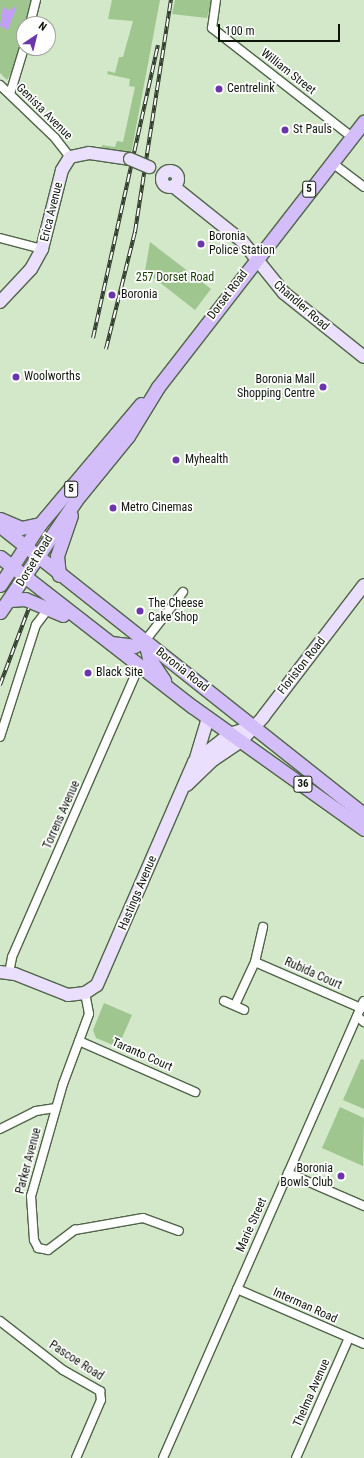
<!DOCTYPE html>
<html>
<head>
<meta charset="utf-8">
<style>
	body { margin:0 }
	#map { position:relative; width:364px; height:1458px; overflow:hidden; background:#d2e8c9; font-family:"Roboto Condensed",sans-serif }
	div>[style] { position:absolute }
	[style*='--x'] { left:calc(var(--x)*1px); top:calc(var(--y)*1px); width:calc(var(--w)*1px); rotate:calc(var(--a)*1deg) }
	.green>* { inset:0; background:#9fc68f }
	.water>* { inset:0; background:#bfa0f5 }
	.roads { filter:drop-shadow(1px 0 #51644a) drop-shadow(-1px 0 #51644a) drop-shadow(0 1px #51644a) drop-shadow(0 -1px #51644a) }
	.street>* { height:8px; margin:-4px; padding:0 4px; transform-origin:4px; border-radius:4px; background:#fff }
	.secondary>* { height:12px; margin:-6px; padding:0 6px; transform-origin:6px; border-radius:6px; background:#eadffc }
	.secondary>.ring { margin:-6px; padding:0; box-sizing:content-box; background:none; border:12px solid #eadffc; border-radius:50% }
	.primary>* { height:13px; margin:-6.5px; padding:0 6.5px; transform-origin:6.5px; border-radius:6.5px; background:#d4befa }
	.rail>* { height:4px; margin-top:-2px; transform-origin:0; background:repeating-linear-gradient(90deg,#fff 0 8px,#303a2c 0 16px); box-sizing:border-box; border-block:1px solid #303a2c }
	.bridges { filter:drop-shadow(1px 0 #51644a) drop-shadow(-1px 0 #51644a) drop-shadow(0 1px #51644a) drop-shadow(0 -1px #51644a) }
	.secondary-bridge>* { height:12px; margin:-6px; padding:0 6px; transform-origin:6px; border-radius:6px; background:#eadffc }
	.dots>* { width:11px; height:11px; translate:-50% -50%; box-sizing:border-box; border:2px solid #fff; border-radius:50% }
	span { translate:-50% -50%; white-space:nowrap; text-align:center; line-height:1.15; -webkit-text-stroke:3.5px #fff; paint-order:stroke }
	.shield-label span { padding:1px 3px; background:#fff; border:1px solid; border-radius:3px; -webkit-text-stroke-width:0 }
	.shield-label { font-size:11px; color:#0e160b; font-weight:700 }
	.street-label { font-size:12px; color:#0e160b }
	.poi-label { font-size:12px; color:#0e160b }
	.left { translate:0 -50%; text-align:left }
	.right { translate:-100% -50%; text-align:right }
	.park-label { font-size:12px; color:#193c04 }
	.north { position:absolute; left:16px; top:16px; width:40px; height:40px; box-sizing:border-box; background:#fff; border:1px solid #9fa29d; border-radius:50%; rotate:35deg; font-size:11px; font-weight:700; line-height:16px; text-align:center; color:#0e160b }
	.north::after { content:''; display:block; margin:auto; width:14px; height:18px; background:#6b35ab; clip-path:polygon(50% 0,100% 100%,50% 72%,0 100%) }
	.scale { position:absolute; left:218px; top:24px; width:122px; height:18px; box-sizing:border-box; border:2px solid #0e160b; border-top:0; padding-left:5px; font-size:12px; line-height:14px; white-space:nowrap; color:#0e160b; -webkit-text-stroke:3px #fff; paint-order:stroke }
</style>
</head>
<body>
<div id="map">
	<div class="green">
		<div style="clip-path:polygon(0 0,31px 0,14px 68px,7px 80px,0 73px)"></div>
		<div style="clip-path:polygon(112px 0,160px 0,131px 154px,102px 148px,102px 145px,115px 147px,117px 141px,123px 142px,135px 87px,129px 86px,130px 79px,107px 74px,108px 71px,115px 73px,119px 57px,123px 57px,133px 21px,108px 19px)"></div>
		<div style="clip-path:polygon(175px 0,212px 0,207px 18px,172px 14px)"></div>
		<div style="clip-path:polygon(150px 242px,211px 289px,195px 310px,145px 271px)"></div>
		<div style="clip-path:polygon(104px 1003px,132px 1015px,118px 1047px,96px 1038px,93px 1030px)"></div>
		<div style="clip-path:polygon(361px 1059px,364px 1060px,364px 1109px,343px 1100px)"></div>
		<div style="clip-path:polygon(340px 1107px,364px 1118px,363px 1166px,322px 1148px)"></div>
	</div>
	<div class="water">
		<div style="clip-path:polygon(17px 6px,8px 30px,0 26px,3px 7px,9px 10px)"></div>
	</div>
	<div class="roads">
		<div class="street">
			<div style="--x:216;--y:0;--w:28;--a:98"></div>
			<div style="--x:212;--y:28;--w:177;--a:37.9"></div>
			<div style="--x:30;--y:24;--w:25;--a:-76"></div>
			<div style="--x:0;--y:85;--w:76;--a:43.9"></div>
			<div style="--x:55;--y:138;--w:24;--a:52"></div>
			<div style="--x:10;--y:94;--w:48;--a:-73.1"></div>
			<div style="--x:331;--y:162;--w:41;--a:37.1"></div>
			<div style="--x:0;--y:238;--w:43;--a:14.7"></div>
			<div style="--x:145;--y:641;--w:62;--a:-52.2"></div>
			<div style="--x:0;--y:737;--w:118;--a:-72.2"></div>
			<div style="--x:36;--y:625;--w:21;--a:-53"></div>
			<div style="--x:255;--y:962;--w:36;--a:-77"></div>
			<div style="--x:9;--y:973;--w:16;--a:-79"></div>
			<div style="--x:12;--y:957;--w:318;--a:-66.4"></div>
			<div style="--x:85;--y:993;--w:21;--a:79"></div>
			<div style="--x:89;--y:1014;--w:75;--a:110.4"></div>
			<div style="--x:63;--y:1084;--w:116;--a:105.9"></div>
			<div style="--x:31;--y:1196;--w:44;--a:86.1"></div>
			<div style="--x:34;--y:1240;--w:9;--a:63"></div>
			<div style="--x:38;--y:1248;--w:10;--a:11"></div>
			<div style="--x:48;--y:1250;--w:34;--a:-37"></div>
			<div style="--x:75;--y:1230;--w:69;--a:-10"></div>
			<div style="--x:143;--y:1218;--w:38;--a:20"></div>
			<div style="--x:224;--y:1001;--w:22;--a:24"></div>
			<div style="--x:235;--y:1005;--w:47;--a:-65.1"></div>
			<div style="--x:255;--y:962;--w:116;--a:23.5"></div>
			<div style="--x:357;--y:1016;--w:9;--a:41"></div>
			<div style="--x:79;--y:1041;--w:127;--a:23.7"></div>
			<div style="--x:0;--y:1129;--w:40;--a:-26.6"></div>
			<div style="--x:36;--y:1111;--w:20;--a:-9"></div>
			<div style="--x:288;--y:1173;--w:83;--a:23.5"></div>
			<div style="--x:237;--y:1289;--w:138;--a:23.4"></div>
			<div style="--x:0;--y:1321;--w:80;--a:37.9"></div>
			<div style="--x:63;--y:1370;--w:43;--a:29.6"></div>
			<div style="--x:100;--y:1391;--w:9;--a:84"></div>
			<div style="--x:101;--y:1400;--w:63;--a:113.3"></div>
			<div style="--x:163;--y:1458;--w:499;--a:-66.3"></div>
			<div style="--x:296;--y:1458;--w:131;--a:-66.2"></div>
		</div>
		<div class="secondary">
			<div class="ring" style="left:162px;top:171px;width:4px;height:4px"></div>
			<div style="--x:173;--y:186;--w:88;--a:38.6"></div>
			<div style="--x:242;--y:241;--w:67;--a:51.1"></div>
			<div style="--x:284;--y:293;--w:102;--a:38.7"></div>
			<div style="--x:0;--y:302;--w:45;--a:-46.8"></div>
			<div style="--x:31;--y:269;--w:23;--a:-61"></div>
			<div style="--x:42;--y:249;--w:81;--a:-75.8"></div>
			<div style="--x:62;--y:170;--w:15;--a:-58"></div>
			<div style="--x:70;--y:157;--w:19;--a:-12"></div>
			<div style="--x:89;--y:153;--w:41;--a:8.3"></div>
			<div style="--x:196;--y:758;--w:42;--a:-73.3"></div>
			<div style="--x:187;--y:785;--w:36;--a:-44"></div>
			<div style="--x:213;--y:760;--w:34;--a:-34"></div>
			<div style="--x:241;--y:741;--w:33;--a:-47"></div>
			<div style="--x:263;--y:717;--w:166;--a:-52.6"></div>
			<div style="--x:0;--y:972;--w:15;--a:8"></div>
			<div style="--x:15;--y:974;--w:57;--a:21.6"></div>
			<div style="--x:68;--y:995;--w:17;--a:-7"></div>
			<div style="--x:85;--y:993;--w:14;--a:-34"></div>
			<div style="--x:97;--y:985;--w:243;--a:-66.5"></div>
			<div style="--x:194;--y:762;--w:46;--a:-37.9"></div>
			<div style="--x:230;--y:734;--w:25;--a:-18"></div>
		</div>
		<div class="primary">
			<div style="--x:0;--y:519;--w:23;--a:23"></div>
			<div style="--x:21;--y:528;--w:19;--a:-12"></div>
			<div style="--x:0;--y:526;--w:465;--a:38.4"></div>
			<div style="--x:0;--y:557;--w:244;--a:37.9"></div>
			<div style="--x:193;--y:707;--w:210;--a:35.5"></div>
			<div style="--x:59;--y:575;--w:19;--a:-96"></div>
			<div style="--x:57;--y:556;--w:43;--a:-71.1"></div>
			<div style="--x:0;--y:585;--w:73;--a:-56.7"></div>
			<div style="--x:40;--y:524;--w:157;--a:-49.9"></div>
			<div style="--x:10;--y:600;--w:15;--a:-4"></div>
			<div style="--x:25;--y:599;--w:41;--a:22.8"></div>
			<div style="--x:0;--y:612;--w:135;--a:-55.8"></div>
			<div style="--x:76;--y:500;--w:82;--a:-50.9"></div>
			<div style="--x:128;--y:436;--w:57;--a:-58.5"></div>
			<div style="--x:158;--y:387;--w:336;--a:-52.2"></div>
			<div style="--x:145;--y:641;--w:17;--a:77"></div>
			<div style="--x:149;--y:658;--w:27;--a:56"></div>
			<div style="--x:111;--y:643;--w:23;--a:7"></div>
			<div style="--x:134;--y:646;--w:12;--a:-24"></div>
		</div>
	</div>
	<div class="rail">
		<div style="--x:93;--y:338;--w:300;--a:-77.5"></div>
		<div style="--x:106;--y:349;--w:121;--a:-76.1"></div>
		<div style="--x:135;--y:232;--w:235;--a:-81.2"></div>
		<div style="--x:0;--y:685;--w:82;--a:-69.4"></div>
	</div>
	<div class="bridges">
		<div class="secondary-bridge">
			<div style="--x:130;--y:159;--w:21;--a:23"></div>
		</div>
	</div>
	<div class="dots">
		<div style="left:219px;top:89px;background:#6b35ab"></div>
		<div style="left:285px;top:130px;background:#6b35ab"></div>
		<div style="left:201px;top:244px;background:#6b35ab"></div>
		<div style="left:112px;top:295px;background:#6b35ab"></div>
		<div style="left:16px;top:377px;background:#6b35ab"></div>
		<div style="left:323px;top:387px;background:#6b35ab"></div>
		<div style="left:176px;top:460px;background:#6b35ab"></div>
		<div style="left:113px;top:508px;background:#6b35ab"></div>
		<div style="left:140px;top:611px;background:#6b35ab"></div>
		<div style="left:88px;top:673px;background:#6b35ab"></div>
		<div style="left:341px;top:1176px;background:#6b35ab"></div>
	</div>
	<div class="shield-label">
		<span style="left:309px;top:189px">5</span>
		<span style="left:71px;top:489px">5</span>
		<span style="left:303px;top:784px">36</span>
	</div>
	<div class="street-label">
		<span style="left:288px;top:72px;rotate:38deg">William Street</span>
		<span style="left:44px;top:112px;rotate:45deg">Genista Avenue</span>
		<span style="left:52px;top:212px;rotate:-76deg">Erica Avenue</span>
		<span style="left:228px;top:295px;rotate:-53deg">Dorset Road</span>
		<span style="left:301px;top:306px;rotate:41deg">Chandler Road</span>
		<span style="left:35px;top:561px;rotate:-58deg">Dorset Road</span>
		<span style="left:302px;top:666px;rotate:-52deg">Floriston Road</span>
		<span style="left:182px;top:670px;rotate:38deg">Boronia Road</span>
		<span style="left:62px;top:815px;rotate:-66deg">Torrens Avenue</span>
		<span style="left:138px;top:893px;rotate:-67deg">Hastings Avenue</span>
		<span style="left:313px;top:974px;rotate:24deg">Rubida Court</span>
		<span style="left:142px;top:1055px;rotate:24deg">Taranto Court</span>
		<span style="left:29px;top:1161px;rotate:-75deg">Parker Avenue</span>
		<span style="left:252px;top:1225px;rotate:-66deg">Marie Street</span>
		<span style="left:305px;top:1306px;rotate:24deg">Interman Road</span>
		<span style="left:76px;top:1361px;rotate:33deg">Pascoe Road</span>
		<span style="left:312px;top:1393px;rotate:-66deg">Thelma Avenue</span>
	</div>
	<div class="poi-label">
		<span class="left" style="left:227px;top:89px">Centrelink</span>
		<span class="left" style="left:293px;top:130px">St Pauls</span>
		<span class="left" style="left:209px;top:244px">Boronia<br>Police Station</span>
		<span class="left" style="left:121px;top:295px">Boronia</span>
		<span class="left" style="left:24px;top:377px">Woolworths</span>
		<span class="right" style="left:315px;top:387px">Boronia Mall<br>Shopping Centre</span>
		<span class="left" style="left:185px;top:460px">Myhealth</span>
		<span class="left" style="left:121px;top:508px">Metro Cinemas</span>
		<span class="left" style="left:148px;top:611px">The Cheese<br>Cake Shop</span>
		<span class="left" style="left:96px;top:673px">Black Site</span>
		<span class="right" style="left:333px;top:1176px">Boronia<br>Bowls Club</span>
	</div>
	<div class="park-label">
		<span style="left:175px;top:278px">257 Dorset Road</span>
	</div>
	<div class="north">N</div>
	<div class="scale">100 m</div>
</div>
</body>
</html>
